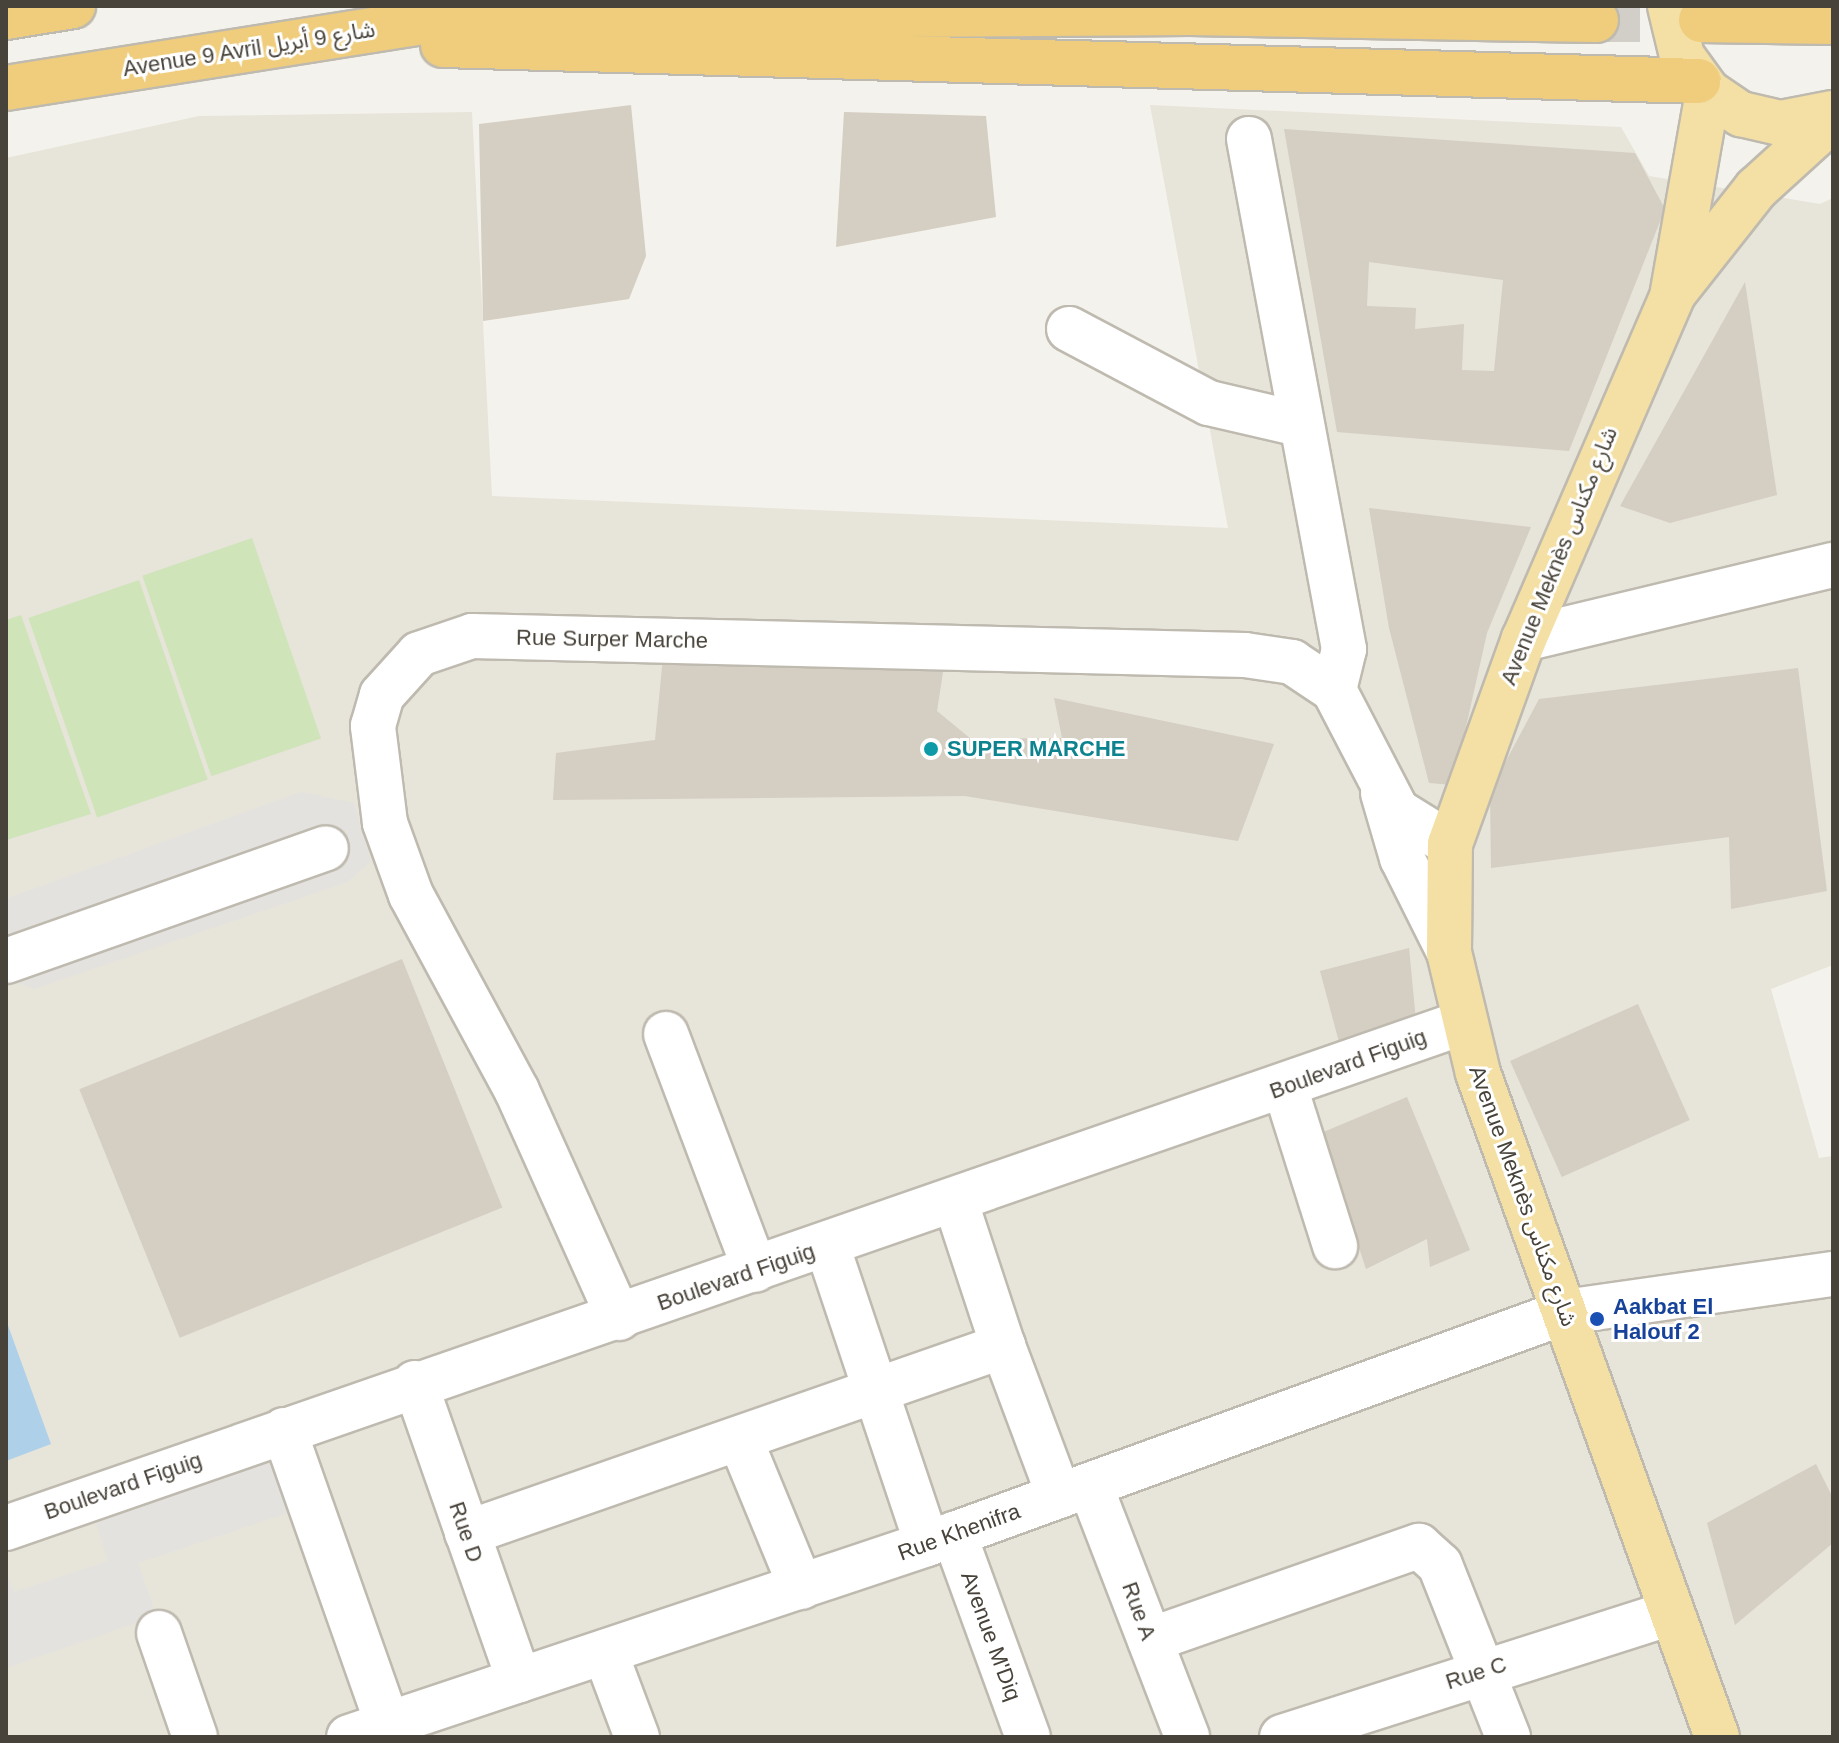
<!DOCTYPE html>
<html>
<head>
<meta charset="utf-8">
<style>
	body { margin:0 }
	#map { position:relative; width:1839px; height:1743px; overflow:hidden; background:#f4f2ec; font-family:Helvetica,"Noto Sans Arabic",sans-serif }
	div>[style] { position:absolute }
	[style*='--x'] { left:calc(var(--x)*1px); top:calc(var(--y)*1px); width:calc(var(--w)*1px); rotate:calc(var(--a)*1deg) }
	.residential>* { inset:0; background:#e7e4da }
	.green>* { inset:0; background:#cfe4b9; transform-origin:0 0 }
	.parking>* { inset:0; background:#e3e2df }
	.water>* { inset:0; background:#afd0e9 }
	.building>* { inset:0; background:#d5cec2; transform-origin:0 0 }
	.highway-tunnel>* { height:44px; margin-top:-22px; transform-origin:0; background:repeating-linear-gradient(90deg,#d2cfc8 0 44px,transparent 0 66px) }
	.roads { filter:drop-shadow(2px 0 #bfbaaf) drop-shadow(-2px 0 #bfbaaf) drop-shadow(0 2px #bfbaaf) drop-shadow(0 -2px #bfbaaf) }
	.minor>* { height:44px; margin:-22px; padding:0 22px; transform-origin:22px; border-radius:22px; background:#fff }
	.major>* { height:44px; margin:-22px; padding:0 22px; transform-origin:22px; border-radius:22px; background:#f4e0a5 }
	.highway>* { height:44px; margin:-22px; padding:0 22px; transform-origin:22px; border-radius:22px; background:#efcd7c }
	.dots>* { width:22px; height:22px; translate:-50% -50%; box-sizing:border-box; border:4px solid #fff; border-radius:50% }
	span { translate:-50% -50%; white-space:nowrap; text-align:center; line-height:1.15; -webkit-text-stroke:6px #fff; paint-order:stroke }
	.street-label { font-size:22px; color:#48433a }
	.culture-label { font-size:22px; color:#0d838f; font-weight:700 }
	.left { translate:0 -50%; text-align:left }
	.transit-label { font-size:22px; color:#164399; font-weight:700 }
	.frame { position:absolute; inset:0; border:8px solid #48433a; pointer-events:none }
</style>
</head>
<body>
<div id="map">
	<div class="residential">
		<div style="clip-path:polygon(1150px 105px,1621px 127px,1649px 176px,1820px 204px,1833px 198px,1833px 965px,1771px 989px,1819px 1158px,1833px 1156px,1833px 1737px,6px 1737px,6px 158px,199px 116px,472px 112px,492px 496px,1228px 528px)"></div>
	</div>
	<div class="green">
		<div style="left:252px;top:538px;width:212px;height:116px;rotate:71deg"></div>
		<div style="left:139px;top:580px;width:211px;height:117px;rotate:71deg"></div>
		<div style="clip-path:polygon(21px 615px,91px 814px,6px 840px,6px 620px)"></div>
	</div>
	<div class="parking">
		<div style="clip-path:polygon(301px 792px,354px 803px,371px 861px,347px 882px,34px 989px,6px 978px,6px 899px)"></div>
		<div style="clip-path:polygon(285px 1449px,302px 1508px,138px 1563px,156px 1616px,6px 1668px,6px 1573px,14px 1592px,108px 1561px,95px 1519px)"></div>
	</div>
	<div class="water">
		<div style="clip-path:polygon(6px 1320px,51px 1444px,6px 1461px)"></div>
	</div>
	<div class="building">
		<div style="clip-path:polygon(631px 105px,646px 256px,629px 299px,483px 321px,479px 124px)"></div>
		<div style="clip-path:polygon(844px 112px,986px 116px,996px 217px,836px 247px)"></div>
		<div style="clip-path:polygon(evenodd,1284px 129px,1635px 153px,1665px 209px,1569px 451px,1337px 432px,1284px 129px,1369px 262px,1503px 280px,1494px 371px,1462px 370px,1464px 324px,1415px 329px,1416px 308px,1367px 306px,1369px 262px)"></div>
		<div style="clip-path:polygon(1745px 282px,1777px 495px,1670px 523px,1620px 506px)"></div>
		<div style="clip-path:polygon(1369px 508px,1531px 527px,1487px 633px,1453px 785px,1429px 783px,1389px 628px)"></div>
		<div style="clip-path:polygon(663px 657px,943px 672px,937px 711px,971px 739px,1062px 738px,1054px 698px,1274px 744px,1238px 841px,965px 796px,553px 800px,556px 753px,655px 740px)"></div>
		<div style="clip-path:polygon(1798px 668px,1827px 891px,1731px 909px,1729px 837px,1491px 868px,1490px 791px,1539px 699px)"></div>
		<div style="clip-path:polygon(1409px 948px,1416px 1021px,1339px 1042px,1320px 971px)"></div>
		<div style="left:402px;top:959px;width:268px;height:348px;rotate:68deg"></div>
		<div style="left:1638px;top:1004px;width:127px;height:140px;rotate:66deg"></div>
		<div style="clip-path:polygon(1407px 1097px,1470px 1250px,1430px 1267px,1427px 1239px,1366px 1269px,1321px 1133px)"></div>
		<div style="clip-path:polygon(1816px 1464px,1833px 1498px,1833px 1543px,1735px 1625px,1707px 1523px)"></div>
	</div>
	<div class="highway-tunnel">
		<div style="--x:1596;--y:20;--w:105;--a:0"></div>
	</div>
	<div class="roads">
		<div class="minor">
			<div style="--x:1249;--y:139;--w:519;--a:79.45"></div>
			<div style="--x:1344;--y:649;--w:42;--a:103.7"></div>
			<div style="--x:1069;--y:329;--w:158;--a:27.9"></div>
			<div style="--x:1209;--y:403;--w:92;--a:13.1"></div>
			<div style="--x:1524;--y:639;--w:318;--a:-13.5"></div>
			<div style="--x:1383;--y:793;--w:68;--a:73.7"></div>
			<div style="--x:1402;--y:858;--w:105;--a:63.4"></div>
			<div style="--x:6;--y:961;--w:339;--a:-19.4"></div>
			<div style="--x:666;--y:1034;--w:252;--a:69.3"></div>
			<div style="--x:1285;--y:1087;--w:167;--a:72.5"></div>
			<div style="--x:827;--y:1245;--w:315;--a:71.5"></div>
			<div style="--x:619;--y:1318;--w:249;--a:-114.2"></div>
			<div style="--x:517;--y:1091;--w:223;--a:-118.4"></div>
			<div style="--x:411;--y:895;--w:77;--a:-109.9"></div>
			<div style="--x:385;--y:823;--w:98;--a:-97.1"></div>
			<div style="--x:373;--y:726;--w:32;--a:-74"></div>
			<div style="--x:382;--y:695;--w:55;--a:-47.9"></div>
			<div style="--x:419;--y:654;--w:56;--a:-18.8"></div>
			<div style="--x:472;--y:636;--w:773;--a:1.41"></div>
			<div style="--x:1245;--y:655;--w:48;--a:8.5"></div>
			<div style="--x:1292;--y:662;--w:50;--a:33.7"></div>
			<div style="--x:1334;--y:690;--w:136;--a:62.5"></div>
			<div style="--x:1397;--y:811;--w:62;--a:31.9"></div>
			<div style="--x:1003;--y:1346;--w:160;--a:69.5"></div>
			<div style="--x:415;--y:1383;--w:315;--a:70.7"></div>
			<div style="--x:284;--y:1430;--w:325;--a:70.6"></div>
			<div style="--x:740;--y:1439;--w:160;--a:67.6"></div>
			<div style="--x:1090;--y:1485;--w:270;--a:68.9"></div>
			<div style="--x:6;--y:1528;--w:1544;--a:-19.13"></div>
			<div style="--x:467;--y:1533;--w:568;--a:-19.23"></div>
			<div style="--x:1003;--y:1346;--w:154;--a:-108.2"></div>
			<div style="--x:954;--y:1534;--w:216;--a:70"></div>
			<div style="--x:159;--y:1633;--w:110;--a:70.9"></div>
			<div style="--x:1150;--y:1640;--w:285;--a:-19.3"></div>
			<div style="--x:1419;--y:1546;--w:28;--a:42"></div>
			<div style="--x:1440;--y:1565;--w:185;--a:68.4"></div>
			<div style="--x:605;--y:1652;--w:91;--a:69.4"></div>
			<div style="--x:349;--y:1737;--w:609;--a:-18.46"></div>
			<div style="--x:927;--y:1544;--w:679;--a:-19.98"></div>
			<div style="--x:1565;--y:1312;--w:271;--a:-8.1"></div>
			<div style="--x:1282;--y:1737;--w:408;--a:-17.7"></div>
		</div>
		<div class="major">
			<div style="--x:1670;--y:6;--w:51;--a:76.5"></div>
			<div style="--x:1682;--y:56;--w:44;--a:54.2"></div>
			<div style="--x:1708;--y:92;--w:40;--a:34"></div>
			<div style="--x:1741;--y:114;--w:40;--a:13"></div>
			<div style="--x:1780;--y:123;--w:54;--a:-10.7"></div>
			<div style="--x:1673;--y:291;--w:202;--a:-80"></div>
			<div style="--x:1717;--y:1737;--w:706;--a:-109.8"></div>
			<div style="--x:1478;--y:1073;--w:124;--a:-103.5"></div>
			<div style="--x:1449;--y:952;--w:108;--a:-89.5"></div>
			<div style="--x:1450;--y:844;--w:218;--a:-70.2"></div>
			<div style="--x:1524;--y:639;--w:376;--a:-66.6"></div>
			<div style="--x:1673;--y:294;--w:134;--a:-51.7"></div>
			<div style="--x:1756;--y:189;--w:104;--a:-42.3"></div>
		</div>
		<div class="highway">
			<div style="--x:6;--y:17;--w:68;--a:-9.3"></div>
			<div style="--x:1701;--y:20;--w:132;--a:0.9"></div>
			<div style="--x:443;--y:45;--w:1256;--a:1.64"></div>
			<div style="--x:6;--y:88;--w:448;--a:-9"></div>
			<div style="--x:449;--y:18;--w:741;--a:-0.39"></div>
			<div style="--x:1190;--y:13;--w:406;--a:1"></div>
		</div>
	</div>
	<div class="dots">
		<div style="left:931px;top:749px;background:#0f9aa8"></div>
		<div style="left:1597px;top:1319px;background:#1a4fb4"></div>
	</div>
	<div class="street-label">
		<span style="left:249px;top:49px;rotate:-9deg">Avenue 9 Avril شارع 9 أبريل</span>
		<span style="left:1559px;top:556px;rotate:-68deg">Avenue Meknès شارع مكناس</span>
		<span style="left:612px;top:639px;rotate:1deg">Rue Surper Marche</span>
		<span style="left:1348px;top:1064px;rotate:-20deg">Boulevard Figuig</span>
		<span style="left:1523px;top:1196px;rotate:70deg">Avenue Meknès شارع مكناس</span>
		<span style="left:736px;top:1277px;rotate:-19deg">Boulevard Figuig</span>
		<span style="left:123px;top:1486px;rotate:-19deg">Boulevard Figuig</span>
		<span style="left:466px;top:1532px;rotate:71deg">Rue D</span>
		<span style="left:959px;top:1532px;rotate:-20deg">Rue Khenifra</span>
		<span style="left:1139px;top:1611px;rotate:70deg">Rue A</span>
		<span style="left:991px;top:1636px;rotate:70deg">Avenue M'Diq</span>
		<span style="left:1476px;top:1673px;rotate:-18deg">Rue C</span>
	</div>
	<div class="culture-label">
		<span class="left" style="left:947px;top:749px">SUPER MARCHE</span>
	</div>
	<div class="transit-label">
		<span class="left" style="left:1613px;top:1319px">Aakbat El<br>Halouf 2</span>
	</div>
	<div class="frame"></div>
</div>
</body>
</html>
